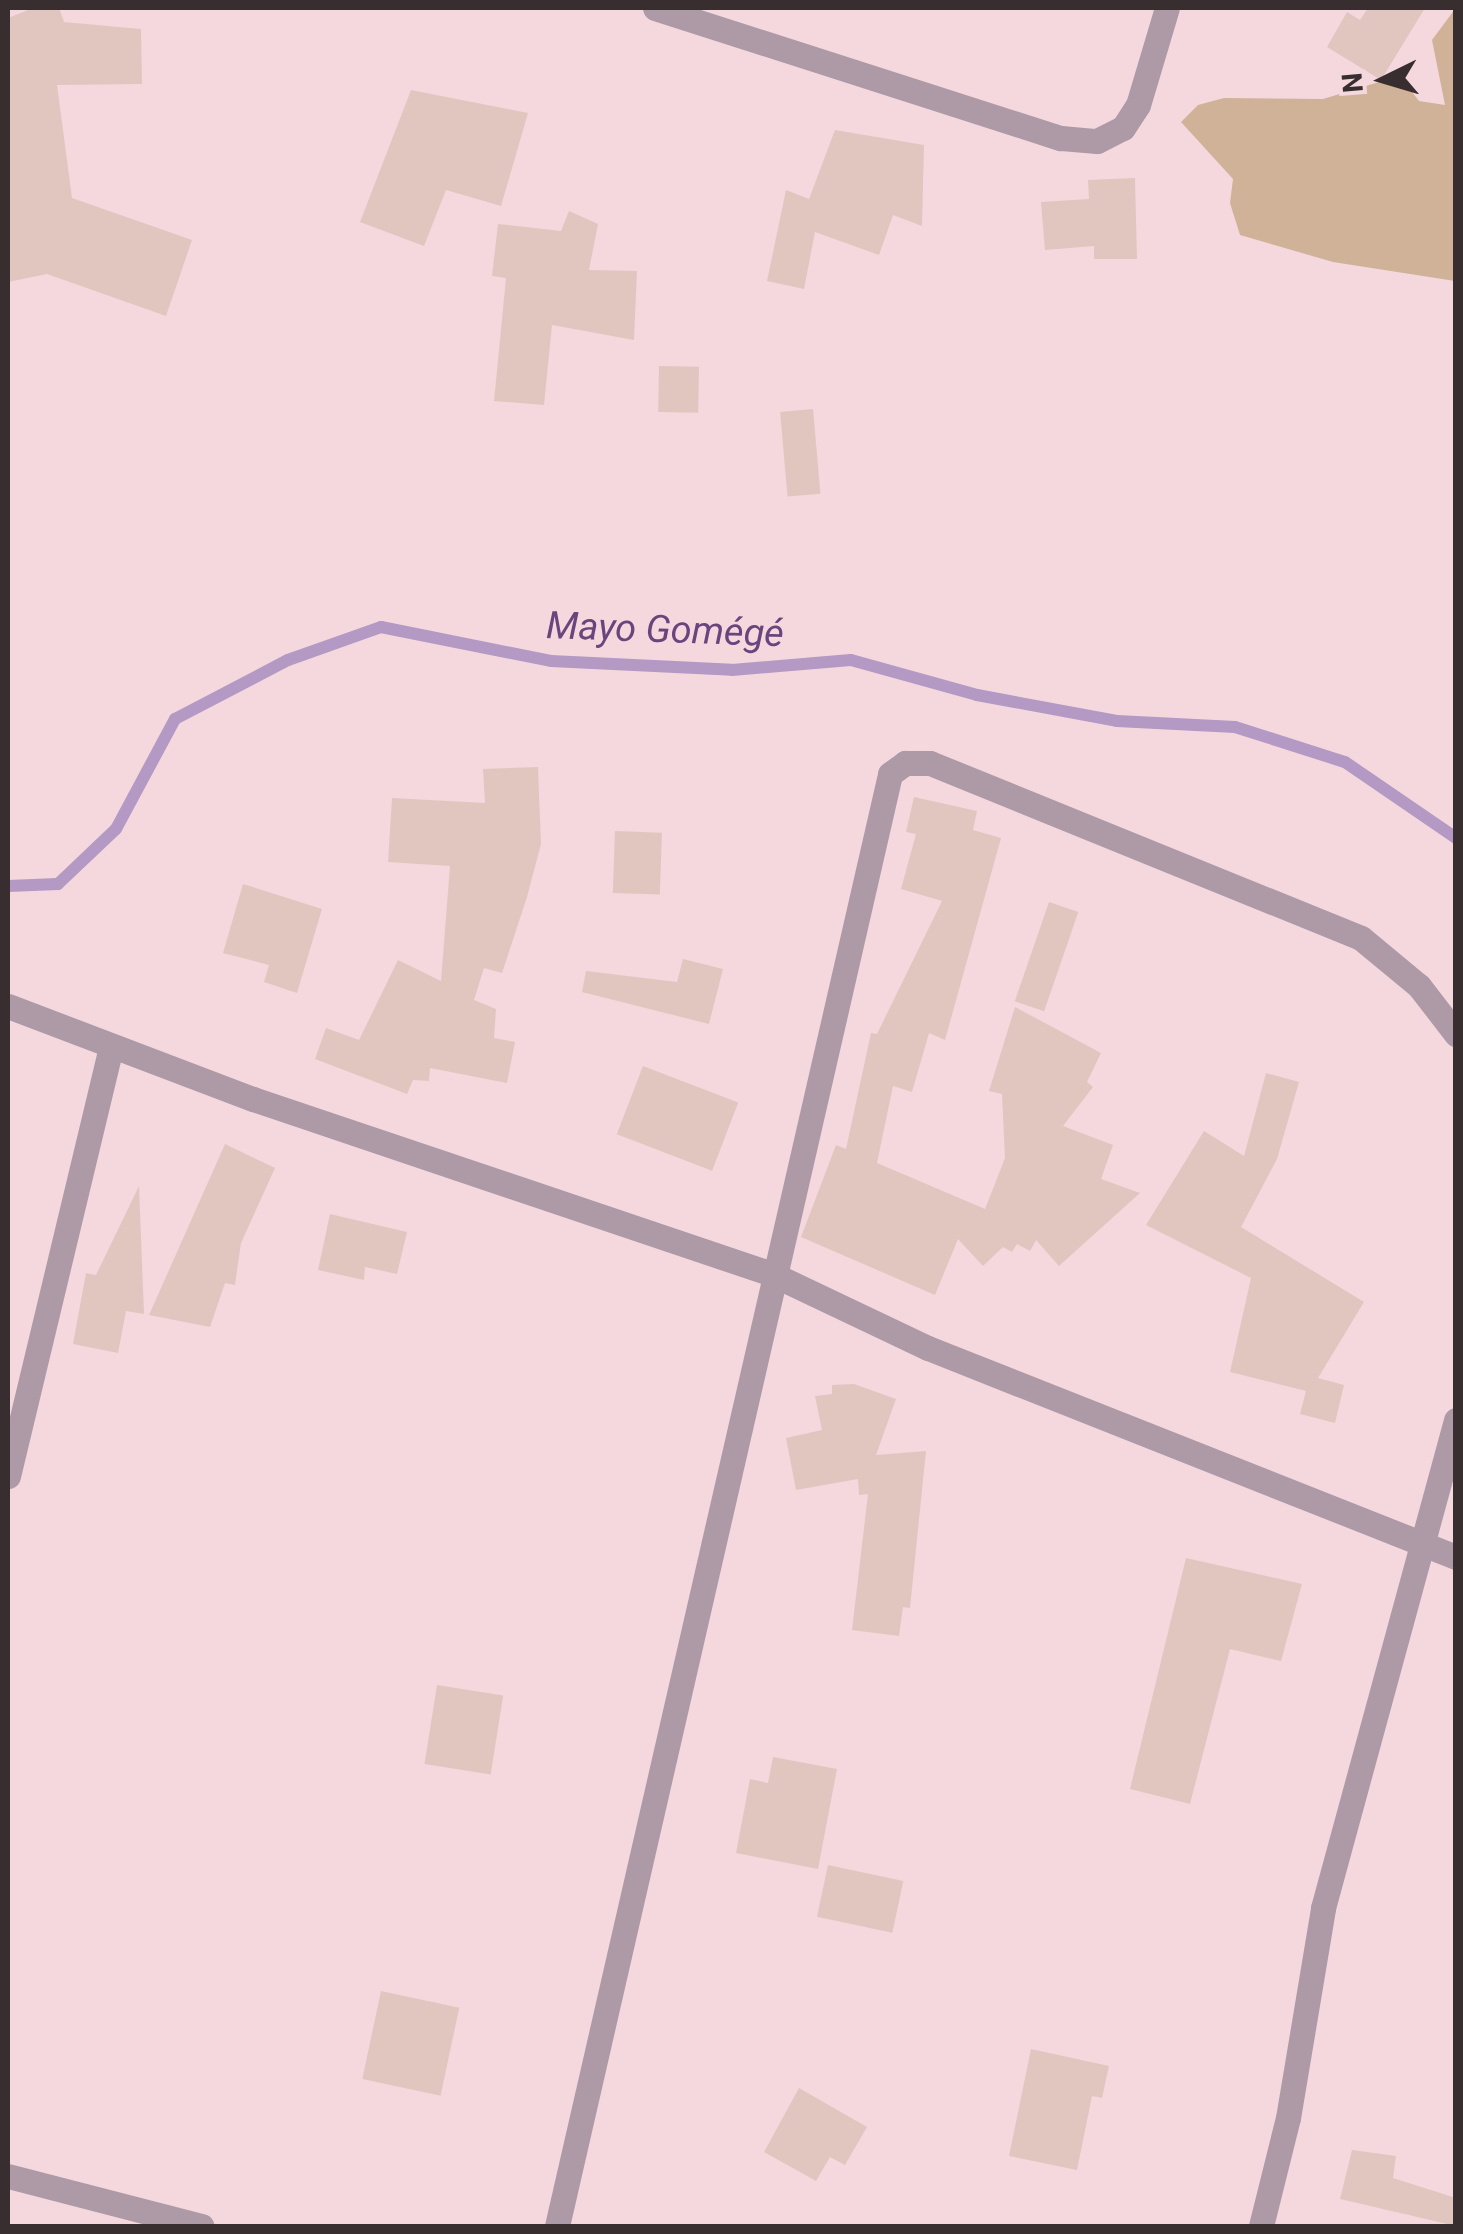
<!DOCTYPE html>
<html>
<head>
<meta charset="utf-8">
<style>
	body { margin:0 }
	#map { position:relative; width:1463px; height:2234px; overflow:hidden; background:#f4d8dd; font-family:Roboto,sans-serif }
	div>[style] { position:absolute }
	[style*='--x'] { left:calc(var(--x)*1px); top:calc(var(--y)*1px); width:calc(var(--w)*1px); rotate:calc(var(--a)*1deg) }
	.green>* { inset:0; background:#d0b299 }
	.stream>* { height:12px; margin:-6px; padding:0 6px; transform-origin:6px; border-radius:6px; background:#b399c3 }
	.building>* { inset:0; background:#e0c6bf; transform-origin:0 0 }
	.minor>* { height:25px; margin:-12.5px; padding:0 12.5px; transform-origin:12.5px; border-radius:12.5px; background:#ae9aa7 }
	span { translate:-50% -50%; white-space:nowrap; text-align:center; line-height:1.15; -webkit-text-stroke:10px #f4d8dd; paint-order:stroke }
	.water-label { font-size:38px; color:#68457d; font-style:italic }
	.frame { position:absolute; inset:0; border:10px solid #382e2f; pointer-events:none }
	.north { position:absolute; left:1333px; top:30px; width:100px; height:100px; -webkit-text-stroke:8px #f4d8dd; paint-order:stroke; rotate:265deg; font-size:28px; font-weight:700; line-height:40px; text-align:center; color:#382e2f }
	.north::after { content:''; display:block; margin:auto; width:35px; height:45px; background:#382e2f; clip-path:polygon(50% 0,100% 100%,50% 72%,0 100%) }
</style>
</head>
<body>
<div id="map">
	<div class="green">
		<div style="clip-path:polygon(1455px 9px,1455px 281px,1333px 262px,1240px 235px,1230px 203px,1233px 179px,1181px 122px,1198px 105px,1224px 98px,1323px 99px,1379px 82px,1405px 83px,1419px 101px,1445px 105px,1432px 40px)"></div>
	</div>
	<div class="stream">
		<div style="--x:8;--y:886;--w:50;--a:-2.3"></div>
		<div style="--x:58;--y:884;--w:80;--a:-43.5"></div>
		<div style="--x:116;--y:829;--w:125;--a:-61.8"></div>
		<div style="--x:175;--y:719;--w:127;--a:-27.6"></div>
		<div style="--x:288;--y:660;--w:99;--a:-19.5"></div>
		<div style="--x:381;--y:627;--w:173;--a:11.3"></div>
		<div style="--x:551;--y:661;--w:181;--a:2.8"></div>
		<div style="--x:732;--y:670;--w:119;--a:-4.8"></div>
		<div style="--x:851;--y:660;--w:131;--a:15.5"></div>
		<div style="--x:977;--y:695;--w:142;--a:10.5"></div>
		<div style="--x:1117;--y:721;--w:118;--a:2.9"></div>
		<div style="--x:1235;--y:727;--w:115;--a:17.7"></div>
		<div style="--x:1345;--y:762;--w:135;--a:34.4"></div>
	</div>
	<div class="building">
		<div style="clip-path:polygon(33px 8px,59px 8px,64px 22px,141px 29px,142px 84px,57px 85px,72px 198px,192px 240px,166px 316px,47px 274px,8px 282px,8px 18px)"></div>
		<div style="clip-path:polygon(1368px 8px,1425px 8px,1381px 80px,1327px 47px,1347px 12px,1360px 20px)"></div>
		<div style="clip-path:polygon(411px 90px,528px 113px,501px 206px,446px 190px,424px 246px,360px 222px)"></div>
		<div style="clip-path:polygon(835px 130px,924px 145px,922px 226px,893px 215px,879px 255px,815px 232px,804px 289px,767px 281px,786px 190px,809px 199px)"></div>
		<div style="clip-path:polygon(1135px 178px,1137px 259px,1094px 259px,1094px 246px,1045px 250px,1041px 202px,1089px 199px,1088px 180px)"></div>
		<div style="clip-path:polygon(569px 211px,598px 224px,589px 270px,637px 271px,634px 340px,552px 325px,544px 405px,494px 401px,506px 278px,492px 276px,498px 224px,561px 231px)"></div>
		<div style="left:659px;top:366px;width:40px;height:46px;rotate:1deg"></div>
		<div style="left:813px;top:409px;width:85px;height:33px;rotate:85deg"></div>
		<div style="clip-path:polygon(538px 767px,541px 844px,527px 897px,502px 973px,484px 968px,474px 1000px,496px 1009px,494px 1038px,515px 1042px,507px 1083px,430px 1068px,429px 1081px,413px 1080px,407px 1094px,315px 1059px,326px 1028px,359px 1040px,398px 960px,441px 981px,450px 866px,388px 862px,392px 798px,485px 803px,483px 769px)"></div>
		<div style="clip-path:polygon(914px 797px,977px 811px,973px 830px,1001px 838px,945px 1040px,929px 1033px,912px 1092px,893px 1086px,877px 1163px,985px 1209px,1005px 1158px,1002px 1094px,989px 1091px,1015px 1007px,1101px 1053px,1087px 1082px,1093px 1087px,1063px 1126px,1113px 1145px,1101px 1179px,1140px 1193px,1059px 1266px,1036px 1240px,1030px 1251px,1017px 1244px,1012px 1252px,1003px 1247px,983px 1266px,958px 1239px,935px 1295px,801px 1237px,836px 1145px,846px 1149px,871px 1033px,877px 1034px,942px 901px,901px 889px,916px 834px,906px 832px)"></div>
		<div style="left:615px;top:831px;width:47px;height:62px;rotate:2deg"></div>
		<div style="clip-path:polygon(243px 884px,322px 909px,297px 993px,264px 982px,269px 965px,223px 953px)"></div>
		<div style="left:1049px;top:902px;width:31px;height:105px;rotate:19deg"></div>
		<div style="clip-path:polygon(683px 959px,723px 969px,709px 1024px,582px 992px,586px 971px,677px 982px)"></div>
		<div style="left:643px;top:1066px;width:102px;height:73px;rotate:21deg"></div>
		<div style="clip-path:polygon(1266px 1073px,1299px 1082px,1277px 1159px,1241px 1227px,1364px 1302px,1318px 1378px,1344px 1385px,1335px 1423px,1300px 1414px,1306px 1391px,1230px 1372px,1251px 1278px,1146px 1225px,1204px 1131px,1244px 1156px)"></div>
		<div style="clip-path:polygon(225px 1144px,275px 1168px,241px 1243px,235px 1285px,225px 1283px,210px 1327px,149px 1315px)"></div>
		<div style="clip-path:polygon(139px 1186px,144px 1314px,126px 1311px,118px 1353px,73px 1344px,86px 1273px,96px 1275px)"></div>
		<div style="clip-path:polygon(330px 1214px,407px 1232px,397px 1274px,365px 1267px,364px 1280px,318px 1270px)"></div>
		<div style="clip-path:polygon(854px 1384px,896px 1399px,876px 1455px,926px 1451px,910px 1608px,903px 1607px,899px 1636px,852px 1630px,868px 1494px,859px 1495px,858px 1479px,796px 1490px,786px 1438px,822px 1430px,815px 1396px,832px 1394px,832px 1385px)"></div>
		<div style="clip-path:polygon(1186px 1558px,1302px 1584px,1281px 1661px,1230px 1649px,1190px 1804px,1130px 1789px)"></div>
		<div style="left:437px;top:1685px;width:67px;height:80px;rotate:9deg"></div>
		<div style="clip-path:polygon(773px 1757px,837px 1769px,818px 1869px,736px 1853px,750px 1779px,768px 1783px)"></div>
		<div style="left:828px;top:1865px;width:77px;height:53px;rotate:12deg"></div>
		<div style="left:381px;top:1991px;width:80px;height:90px;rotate:12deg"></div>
		<div style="clip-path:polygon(1031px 2049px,1109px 2066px,1102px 2098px,1092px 2096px,1077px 2170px,1009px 2156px)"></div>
		<div style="clip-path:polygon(799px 2088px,867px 2127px,845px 2165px,830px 2157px,816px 2181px,764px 2152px)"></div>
		<div style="clip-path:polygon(1352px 2150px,1396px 2156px,1393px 2178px,1456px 2198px,1456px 2226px,1340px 2199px)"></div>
	</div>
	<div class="minor">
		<div style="--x:655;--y:8;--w:426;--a:17.8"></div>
		<div style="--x:1061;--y:138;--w:36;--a:5"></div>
		<div style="--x:1097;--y:141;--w:29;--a:-27"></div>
		<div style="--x:1123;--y:128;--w:27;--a:-57"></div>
		<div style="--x:1138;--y:105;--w:101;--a:-73.4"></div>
		<div style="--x:8;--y:1006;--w:262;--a:20.8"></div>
		<div style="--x:253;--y:1099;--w:548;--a:18.63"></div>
		<div style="--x:772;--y:1274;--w:173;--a:25.4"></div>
		<div style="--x:928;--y:1348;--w:568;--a:21.6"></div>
		<div style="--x:8;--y:1476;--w:442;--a:-76.5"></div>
		<div style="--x:8;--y:2176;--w:200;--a:14.5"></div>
		<div style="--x:557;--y:2226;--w:1490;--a:-77.08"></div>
		<div style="--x:890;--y:774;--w:19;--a:-36"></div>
		<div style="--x:905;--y:763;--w:25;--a:0"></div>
		<div style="--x:930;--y:763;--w:465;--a:22.1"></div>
		<div style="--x:1361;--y:938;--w:75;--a:39.6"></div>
		<div style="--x:1419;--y:986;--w:61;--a:52.4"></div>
		<div style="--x:1261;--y:2226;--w:111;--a:-76"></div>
		<div style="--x:1288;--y:2118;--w:213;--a:-80.5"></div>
		<div style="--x:1323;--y:1908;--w:506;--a:-74.75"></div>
	</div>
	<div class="water-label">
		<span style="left:665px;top:630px;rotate:2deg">Mayo Gomégé</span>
	</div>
	<div class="frame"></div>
	<div class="north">N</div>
</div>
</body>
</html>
